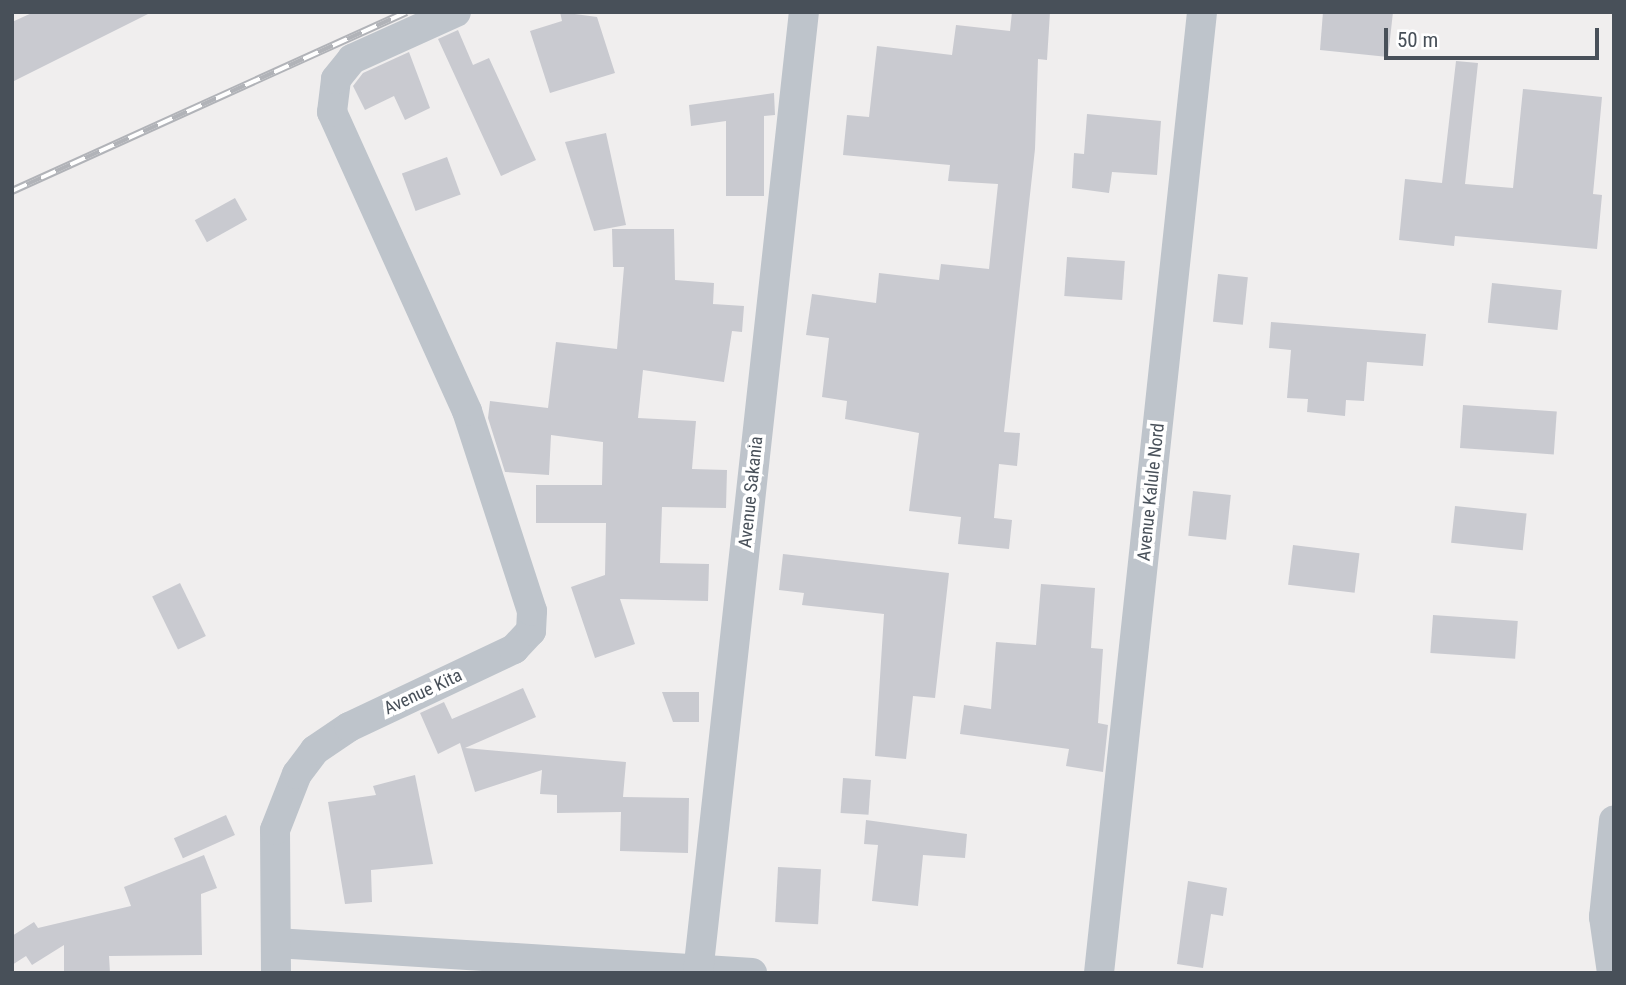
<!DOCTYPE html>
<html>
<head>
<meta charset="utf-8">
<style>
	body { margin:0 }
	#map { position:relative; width:1626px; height:985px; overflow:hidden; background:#f0eeee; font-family:"Roboto Condensed",sans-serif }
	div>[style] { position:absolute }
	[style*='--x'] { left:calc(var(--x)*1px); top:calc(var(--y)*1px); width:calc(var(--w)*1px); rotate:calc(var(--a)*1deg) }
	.building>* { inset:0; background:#c9cad0; transform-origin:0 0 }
	.minor>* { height:30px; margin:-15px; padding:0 15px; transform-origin:15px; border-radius:15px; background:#bec4cb }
	.rail>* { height:8px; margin-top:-4px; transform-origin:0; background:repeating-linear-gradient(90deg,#fff 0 16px,#b1b3b8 0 32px); box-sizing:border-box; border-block:2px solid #b1b3b8 }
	span { translate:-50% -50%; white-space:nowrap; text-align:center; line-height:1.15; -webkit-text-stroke:7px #fff; paint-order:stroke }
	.street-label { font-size:18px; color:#485059 }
	.frame { position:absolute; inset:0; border:14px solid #485059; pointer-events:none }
	.scale { position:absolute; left:1384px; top:28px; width:215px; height:32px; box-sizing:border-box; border:4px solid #485059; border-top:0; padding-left:9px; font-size:21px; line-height:24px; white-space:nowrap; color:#485059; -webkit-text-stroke:5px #fff; paint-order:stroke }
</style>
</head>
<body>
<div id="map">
	<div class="building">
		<div style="clip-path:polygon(34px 12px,152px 12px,12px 82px,12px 22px)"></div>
		<div style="clip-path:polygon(560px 12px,597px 17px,615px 73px,550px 93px,530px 31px,562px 21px)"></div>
		<div style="clip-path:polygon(1012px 12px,1050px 12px,1047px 60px,1038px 59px,1035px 149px,1004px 432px,1020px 433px,1017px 466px,999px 464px,994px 518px,1012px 520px,1009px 549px,958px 544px,961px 517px,909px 511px,919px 433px,845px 419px,847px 401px,822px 397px,829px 338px,806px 335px,812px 294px,876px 303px,879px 273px,939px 280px,941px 264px,989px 269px,998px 184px,948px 181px,950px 165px,843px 155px,847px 115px,869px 117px,877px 46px,952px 55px,956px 25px,1010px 31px)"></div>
		<div style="clip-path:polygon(1323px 12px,1393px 12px,1388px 57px,1320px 50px)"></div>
		<div style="clip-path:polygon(458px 30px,473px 65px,489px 58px,536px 160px,501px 176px,438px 39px)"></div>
		<div style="clip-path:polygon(409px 52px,430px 108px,405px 120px,394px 96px,365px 110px,353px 86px,363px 73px)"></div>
		<div style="clip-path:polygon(1456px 61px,1478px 63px,1465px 184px,1513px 188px,1523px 89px,1602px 97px,1593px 194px,1602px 195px,1597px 249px,1455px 236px,1454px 246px,1399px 240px,1405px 179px,1442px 183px)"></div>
		<div style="clip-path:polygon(774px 93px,775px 115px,764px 116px,764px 196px,726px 196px,726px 121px,691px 126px,689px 105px)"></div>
		<div style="clip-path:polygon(1087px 114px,1161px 121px,1157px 175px,1112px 172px,1109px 193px,1072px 188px,1074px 153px,1084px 154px)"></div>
		<div style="clip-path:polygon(606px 133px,626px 225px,594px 231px,565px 142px)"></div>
		<div style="left:447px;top:157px;width:40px;height:48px;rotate:70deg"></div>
		<div style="left:235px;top:198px;width:25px;height:46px;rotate:61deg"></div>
		<div style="clip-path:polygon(612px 229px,674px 229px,675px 280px,714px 283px,713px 304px,744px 306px,742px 332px,732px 331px,724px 382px,643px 370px,638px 418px,696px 421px,692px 469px,727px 470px,726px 508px,662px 507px,660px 563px,709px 564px,708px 601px,620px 599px,635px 644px,595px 658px,571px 587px,605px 575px,606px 523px,536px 523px,536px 485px,602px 485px,603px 442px,551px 435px,549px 475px,505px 472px,488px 418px,490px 401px,548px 408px,556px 342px,617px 349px,624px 267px,613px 267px)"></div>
		<div style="left:1067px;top:257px;width:58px;height:39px;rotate:4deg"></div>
		<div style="left:1218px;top:274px;width:30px;height:48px;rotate:6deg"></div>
		<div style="left:1492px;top:283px;width:70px;height:40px;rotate:6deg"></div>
		<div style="clip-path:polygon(1271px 322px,1426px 334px,1423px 366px,1367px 362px,1364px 401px,1346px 400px,1345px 416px,1307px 412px,1308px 399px,1287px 398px,1291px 350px,1269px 348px)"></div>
		<div style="left:1463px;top:405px;width:94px;height:43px;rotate:4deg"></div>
		<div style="left:1193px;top:491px;width:38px;height:45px;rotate:6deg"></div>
		<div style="left:1455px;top:506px;width:72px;height:37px;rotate:6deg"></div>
		<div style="left:1293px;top:545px;width:67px;height:40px;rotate:7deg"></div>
		<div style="clip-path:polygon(783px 554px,949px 573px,935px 698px,913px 696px,906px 759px,875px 756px,884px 614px,802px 605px,804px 593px,779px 590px)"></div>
		<div style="left:180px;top:583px;width:59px;height:31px;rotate:64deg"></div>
		<div style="clip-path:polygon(1041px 584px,1095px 588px,1091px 648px,1103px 649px,1098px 723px,1108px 725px,1103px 772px,1066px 766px,1069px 749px,960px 734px,964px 705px,991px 709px,996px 642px,1036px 645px)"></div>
		<div style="left:1433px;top:615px;width:85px;height:38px;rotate:4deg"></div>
		<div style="clip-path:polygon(523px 688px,536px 717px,465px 748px,626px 762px,623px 797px,689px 798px,688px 853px,620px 851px,621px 812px,557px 813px,557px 795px,540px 794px,542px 770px,475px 792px,460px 743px,438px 754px,420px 713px,444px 702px,452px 719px)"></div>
		<div style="clip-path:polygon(662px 692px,699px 692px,699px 722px,673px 722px)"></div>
		<div style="clip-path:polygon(415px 775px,433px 864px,371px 870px,372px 902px,345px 904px,328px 802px,376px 795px,373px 786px)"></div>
		<div style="left:843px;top:778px;width:28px;height:35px;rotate:4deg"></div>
		<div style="left:226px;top:815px;width:22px;height:57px;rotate:66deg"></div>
		<div style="clip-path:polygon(866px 820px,967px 834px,965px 858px,923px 855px,918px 906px,872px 901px,878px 845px,864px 844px)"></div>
		<div style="clip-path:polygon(204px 855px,217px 888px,201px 894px,202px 955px,109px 956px,110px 973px,64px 973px,64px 945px,32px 965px,26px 956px,12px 965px,12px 936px,34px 922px,38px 928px,131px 906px,124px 887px)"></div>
		<div style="left:778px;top:867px;width:43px;height:55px;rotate:3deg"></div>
		<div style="clip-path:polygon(1188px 881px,1227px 888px,1223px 916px,1211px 914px,1203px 968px,1177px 964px)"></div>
	</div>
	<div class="minor">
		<div style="--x:276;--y:943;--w:477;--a:3.6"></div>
		<div style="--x:276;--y:973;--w:143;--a:-90.4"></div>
		<div style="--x:275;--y:830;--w:60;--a:-68.6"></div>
		<div style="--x:297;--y:774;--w:30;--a:-53"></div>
		<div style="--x:315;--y:750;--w:41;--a:-34.1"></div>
		<div style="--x:349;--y:727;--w:183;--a:-25.3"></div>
		<div style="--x:514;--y:649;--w:25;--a:-47"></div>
		<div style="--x:531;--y:631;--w:20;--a:-87"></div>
		<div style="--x:532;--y:611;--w:210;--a:-108"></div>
		<div style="--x:467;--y:411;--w:328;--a:-114.3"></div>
		<div style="--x:332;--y:112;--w:33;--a:-83"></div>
		<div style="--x:336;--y:79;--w:26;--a:-51"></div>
		<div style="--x:352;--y:59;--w:114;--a:-24.3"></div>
		<div style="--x:698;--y:973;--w:967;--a:-83.71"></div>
		<div style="--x:1099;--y:973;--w:967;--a:-83.88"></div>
		<div style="--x:1612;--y:973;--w:57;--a:-98.1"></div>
		<div style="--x:1604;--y:917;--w:97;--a:-84.1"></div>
	</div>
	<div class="rail">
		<div style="--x:12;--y:191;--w:433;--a:-24.4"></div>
	</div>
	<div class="street-label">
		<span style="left:751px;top:492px;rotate:-84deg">Avenue Sakania</span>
		<span style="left:1151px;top:492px;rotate:-84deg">Avenue Kalule Nord</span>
		<span style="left:423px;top:692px;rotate:-25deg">Avenue Kita</span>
	</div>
	<div class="frame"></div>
	<div class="scale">50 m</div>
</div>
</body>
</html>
